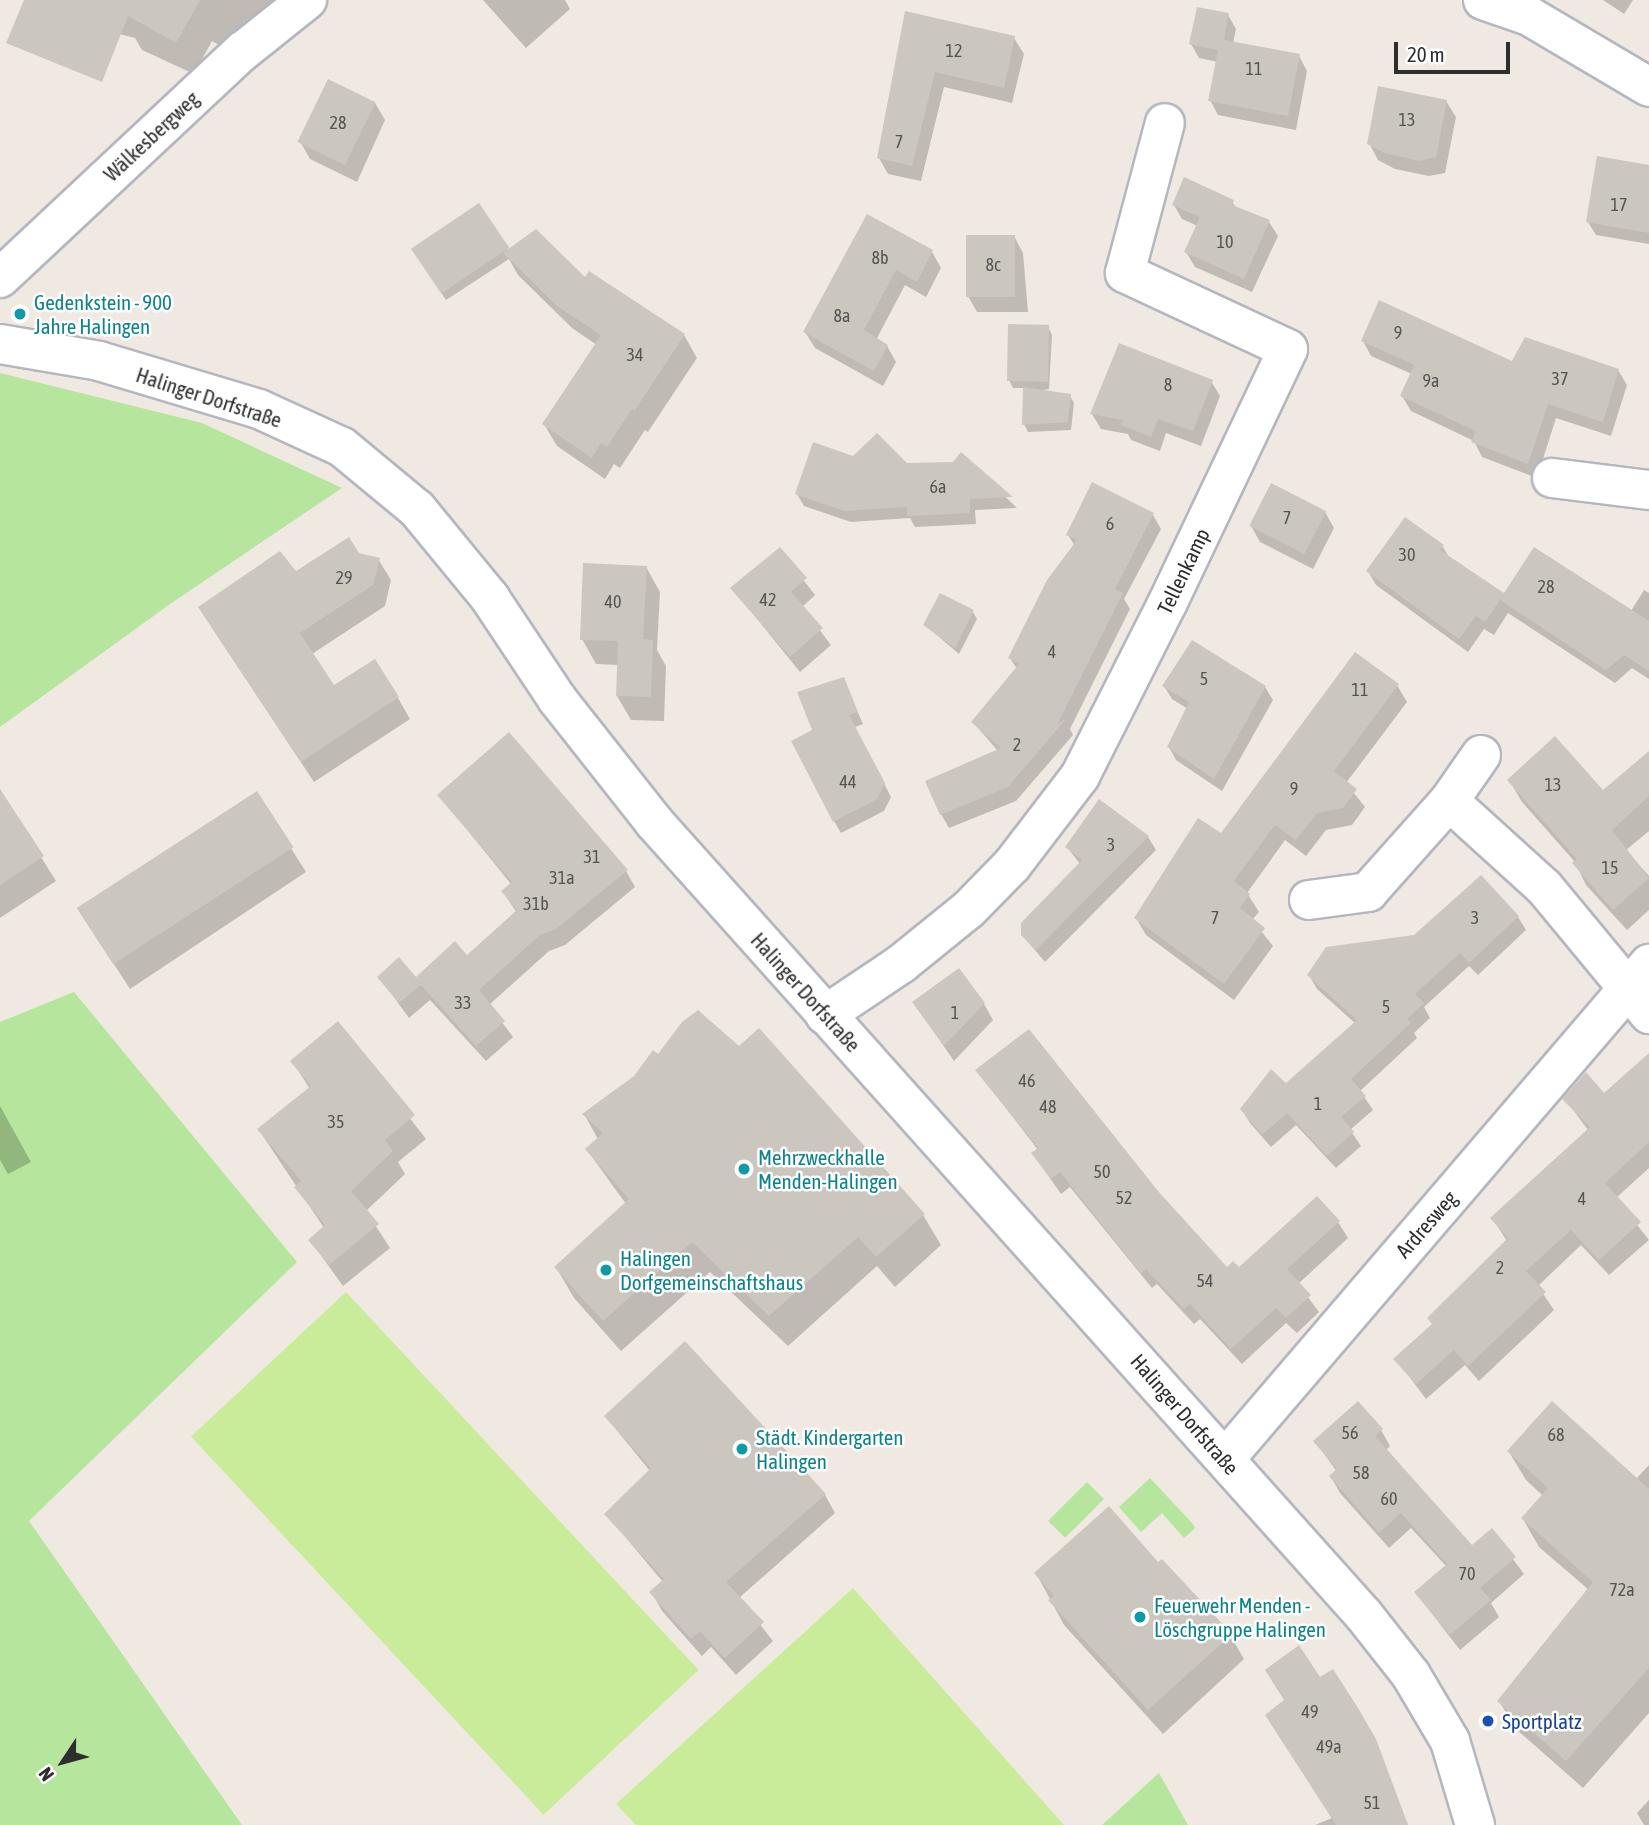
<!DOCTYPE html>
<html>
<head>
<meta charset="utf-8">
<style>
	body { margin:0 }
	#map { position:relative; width:1649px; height:1825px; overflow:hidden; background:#efe9e1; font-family:"Asap Condensed",sans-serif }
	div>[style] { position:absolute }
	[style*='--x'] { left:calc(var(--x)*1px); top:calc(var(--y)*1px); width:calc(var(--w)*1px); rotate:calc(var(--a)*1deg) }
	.green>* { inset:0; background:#b6e59e; transform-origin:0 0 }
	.pitch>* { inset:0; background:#c9ec9a; transform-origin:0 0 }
	.shadow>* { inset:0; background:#0003 }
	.building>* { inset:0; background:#cbc7bf; transform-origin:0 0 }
	.roads { filter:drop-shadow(2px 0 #b4b7c1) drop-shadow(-2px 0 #b4b7c1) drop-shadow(0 2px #b4b7c1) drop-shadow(0 -2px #b4b7c1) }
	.street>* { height:38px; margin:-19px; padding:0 19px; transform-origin:19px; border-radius:19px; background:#fff }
	.dots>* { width:19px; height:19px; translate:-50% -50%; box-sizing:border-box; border:4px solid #fff; border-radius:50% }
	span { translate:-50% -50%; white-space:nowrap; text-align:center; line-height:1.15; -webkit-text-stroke:5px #fff; paint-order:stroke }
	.number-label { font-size:18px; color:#555452 }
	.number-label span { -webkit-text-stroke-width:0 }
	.street-label { font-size:21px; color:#2e2e2e }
	.culture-label { font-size:21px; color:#0d838f }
	.left { translate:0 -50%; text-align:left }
	.transit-label { font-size:21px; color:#164399 }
	.north { position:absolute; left:28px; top:1727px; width:70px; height:70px; -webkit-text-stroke:5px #fff; paint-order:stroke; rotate:234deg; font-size:19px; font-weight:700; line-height:28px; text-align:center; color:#2e2e2e }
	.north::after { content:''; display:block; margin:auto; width:24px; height:32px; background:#2e2e2e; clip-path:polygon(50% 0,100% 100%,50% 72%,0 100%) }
	.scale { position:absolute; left:1394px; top:42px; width:116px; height:32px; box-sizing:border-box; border:4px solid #2e2e2e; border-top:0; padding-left:9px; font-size:21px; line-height:24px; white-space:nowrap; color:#2e2e2e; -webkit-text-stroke:5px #fff; paint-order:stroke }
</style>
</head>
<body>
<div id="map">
	<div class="green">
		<div style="clip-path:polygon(0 373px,202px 423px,342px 488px,170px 604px,0 727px)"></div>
		<div style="clip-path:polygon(74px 992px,297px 1262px,29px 1521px,242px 1825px,0 1825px,0 1022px)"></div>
		<div style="clip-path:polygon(1150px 1478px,1193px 1524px,1195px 1528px,1184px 1538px,1162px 1513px,1141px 1532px,1119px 1507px)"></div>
		<div style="left:1087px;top:1482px;width:24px;height:55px;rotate:45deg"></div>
		<div style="clip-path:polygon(1159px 1773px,1188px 1825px,1102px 1825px)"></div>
	</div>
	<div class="pitch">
		<div style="left:346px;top:1292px;width:517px;height:212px;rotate:47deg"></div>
		<div style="clip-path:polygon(853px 1588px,1064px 1825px,636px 1825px,616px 1804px)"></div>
	</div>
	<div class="shadow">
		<div style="clip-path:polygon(79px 0,298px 0,240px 57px,212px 41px,194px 74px,142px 50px,135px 38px,96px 28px)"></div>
		<div style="clip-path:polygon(483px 0,565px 0,570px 9px,526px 48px)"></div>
		<div style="clip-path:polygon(1603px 0,1633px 0,1624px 14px)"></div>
		<div style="clip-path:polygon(907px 13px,1014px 38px,1024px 54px,1012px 103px,944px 87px,921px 181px,888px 174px,879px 158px)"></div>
		<div style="clip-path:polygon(1228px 15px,1236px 29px,1233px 44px,1299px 56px,1307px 71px,1296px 130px,1218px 115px,1210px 100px,1218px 62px,1199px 58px,1191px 44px)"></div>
		<div style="clip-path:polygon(1446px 101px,1456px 117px,1445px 173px,1429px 176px,1395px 169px,1378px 160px,1369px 143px)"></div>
		<div style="clip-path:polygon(375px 103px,385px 120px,357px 182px,310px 159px,301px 143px)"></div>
		<div style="clip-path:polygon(1649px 166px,1649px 244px,1596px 235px,1588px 222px)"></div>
		<div style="clip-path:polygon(1232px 202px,1237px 209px,1269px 222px,1278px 236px,1252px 292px,1195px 267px,1186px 252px,1198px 226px,1182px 219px,1174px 205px)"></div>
		<div style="clip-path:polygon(478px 205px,509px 251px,586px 279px,684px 335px,697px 358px,648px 432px,645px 430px,620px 468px,614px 464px,605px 479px,557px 446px,544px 424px,597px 345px,572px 328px,518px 275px,509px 259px,446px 300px,417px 256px)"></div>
		<div style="clip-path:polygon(868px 217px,932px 252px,941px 268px,926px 297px,905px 285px,876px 340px,887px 346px,896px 362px,883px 386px,815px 348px,805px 332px)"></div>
		<div style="clip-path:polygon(1014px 236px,1023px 253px,1028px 312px,977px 312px,968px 296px)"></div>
		<div style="clip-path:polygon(1048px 327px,1052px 335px,1049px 389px,1037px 391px,1070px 396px,1074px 403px,1071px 430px,1028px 432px,1024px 424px,1024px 388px,1013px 388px,1009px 380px)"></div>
		<div style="clip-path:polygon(1363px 341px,1513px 364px,1618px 370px,1627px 385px,1611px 436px,1556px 418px,1537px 478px,1482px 457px,1474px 441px,1411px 411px,1402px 396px,1412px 374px,1371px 356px)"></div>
		<div style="clip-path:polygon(1211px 381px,1220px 396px,1201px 446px,1166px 433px,1160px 451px,1131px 440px,1128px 434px,1101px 429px,1092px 414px)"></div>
		<div style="clip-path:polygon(961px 454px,1017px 508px,975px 510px,976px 524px,915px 527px,910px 518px,851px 522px,804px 506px,797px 494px,854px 458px,906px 465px,954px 464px)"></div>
		<div style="clip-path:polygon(1325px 512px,1334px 528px,1313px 569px,1260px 542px,1251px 526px)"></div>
		<div style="clip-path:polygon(1153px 515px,1161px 529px,1124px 599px,1130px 609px,1070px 729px,1073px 735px,1016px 801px,949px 828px,941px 814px,998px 751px,973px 722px,1017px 669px,1010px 658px,1075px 546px,1068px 535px)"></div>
		<div style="clip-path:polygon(1443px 547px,1450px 559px,1504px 595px,1631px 611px,1644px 590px,1649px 593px,1649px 679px,1632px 668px,1615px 683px,1508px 613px,1494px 635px,1484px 629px,1468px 652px,1376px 585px,1368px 571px)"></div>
		<div style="clip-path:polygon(780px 550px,815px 595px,802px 607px,831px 645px,800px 672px,732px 588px)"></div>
		<div style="clip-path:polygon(358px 554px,378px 559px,391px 580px,385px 606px,312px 654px,334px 688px,398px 698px,410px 719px,314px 782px,212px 628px,296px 574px)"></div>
		<div style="clip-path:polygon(646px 567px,660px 592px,657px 650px,666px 666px,664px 721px,631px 720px,617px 696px,619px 665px,596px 664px,582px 639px)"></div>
		<div style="clip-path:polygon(973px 612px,977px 619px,959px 654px,925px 625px)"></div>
		<div style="clip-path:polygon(843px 679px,863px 724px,855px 727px,891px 797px,884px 811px,841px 833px,834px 821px,814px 731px)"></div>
		<div style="clip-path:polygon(1397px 685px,1407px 702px,1346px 783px,1365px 807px,1352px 825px,1326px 830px,1306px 856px,1285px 840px,1247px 893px,1259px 912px,1252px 920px,1273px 946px,1234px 1000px,1146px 935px,1136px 918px,1222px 835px)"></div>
		<div style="clip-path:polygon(1164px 686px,1265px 687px,1273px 700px,1222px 791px,1176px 760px,1169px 747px,1188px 709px,1172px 699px)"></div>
		<div style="clip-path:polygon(1649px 754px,1649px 831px,1626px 850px,1649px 876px,1649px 910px,1627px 930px,1586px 885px,1575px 862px,1522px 802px,1509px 780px,1603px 792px)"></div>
		<div style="clip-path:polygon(0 792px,56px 881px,0 918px)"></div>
		<div style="clip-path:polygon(257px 794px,306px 872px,130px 989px,95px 935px)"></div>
		<div style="clip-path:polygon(439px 795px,626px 871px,635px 887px,565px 945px,549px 951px,489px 1005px,513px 1037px,486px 1061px,430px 1000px,409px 1018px,379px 977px,416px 980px,466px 957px,517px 913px,503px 892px,511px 884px)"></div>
		<div style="clip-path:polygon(1148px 837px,1156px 850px,1045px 962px,1022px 935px,1080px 864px,1067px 847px)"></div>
		<div style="clip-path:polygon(1518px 917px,1526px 930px,1478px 975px,1469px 966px,1424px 1007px,1430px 1018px,1414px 1033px,1417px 1038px,1360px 1091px,1373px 1110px,1350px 1130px,1361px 1146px,1336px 1168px,1296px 1125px,1271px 1147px,1250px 1123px,1242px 1110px,1286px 1085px,1356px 1024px,1317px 989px,1309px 975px,1415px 936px)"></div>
		<div style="clip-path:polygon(914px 1003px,984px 1004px,993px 1020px,954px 1061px)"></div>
		<div style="clip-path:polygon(337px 1024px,426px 1139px,398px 1162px,405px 1174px,366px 1211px,390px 1248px,343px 1286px,310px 1240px,324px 1228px,259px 1130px,310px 1089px,292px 1061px)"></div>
		<div style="clip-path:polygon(1649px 1055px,1649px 1168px,1616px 1198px,1649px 1240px,1609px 1275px,1581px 1245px,1538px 1286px,1554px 1310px,1479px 1381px,1465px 1365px,1426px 1399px,1396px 1359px,1433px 1326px,1507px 1241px,1492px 1218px,1588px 1130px,1565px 1099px,1604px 1095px)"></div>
		<div style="clip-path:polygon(977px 1070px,1157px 1192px,1227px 1269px,1239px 1269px,1338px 1222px,1348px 1238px,1298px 1284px,1319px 1312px,1297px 1333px,1286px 1323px,1242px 1364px,1200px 1319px,1194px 1324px,1157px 1284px,1152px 1288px,1070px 1187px,1061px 1194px,1033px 1154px,1038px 1150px)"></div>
		<div style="clip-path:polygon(635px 1077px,923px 1215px,941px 1245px,895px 1287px,877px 1266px,788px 1346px,710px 1272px,621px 1351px,574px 1298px,556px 1267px,626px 1204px,587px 1150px,598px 1139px,584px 1114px)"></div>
		<div style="clip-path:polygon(0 1106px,31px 1162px,8px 1174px,0 1160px)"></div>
		<div style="clip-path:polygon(685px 1343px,825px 1495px,835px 1513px,739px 1598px,773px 1641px,736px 1675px,711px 1647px,702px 1656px,662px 1611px,652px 1593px,663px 1582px,606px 1514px,650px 1471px,606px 1417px)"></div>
		<div style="clip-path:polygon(1357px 1404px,1381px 1430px,1390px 1446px,1385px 1451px,1472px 1548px,1492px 1531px,1524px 1574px,1491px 1603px,1499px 1617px,1460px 1650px,1416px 1593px,1447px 1567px,1411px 1528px,1389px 1548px,1340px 1493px,1331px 1477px,1337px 1472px,1315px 1441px)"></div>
		<div style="clip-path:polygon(1509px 1452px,1636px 1479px,1649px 1465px,1649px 1713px,1583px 1788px,1516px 1729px,1499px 1701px,1589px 1590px,1539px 1547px,1523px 1519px,1543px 1496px,1526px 1480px)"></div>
		<div style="clip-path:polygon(1158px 1565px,1230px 1635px,1244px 1659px,1163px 1734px,1064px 1625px,1036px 1573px)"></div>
		<div style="clip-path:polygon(1320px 1679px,1374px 1740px,1408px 1825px,1315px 1825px,1332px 1818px)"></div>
		<div style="clip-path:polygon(1649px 1800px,1649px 1825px,1644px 1825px,1637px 1813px)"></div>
	</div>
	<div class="building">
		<div style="clip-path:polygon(24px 0,200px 0,176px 43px,128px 16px,102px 82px,6px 43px)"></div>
		<div style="clip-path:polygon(1197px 7px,1229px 13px,1224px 40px,1300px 54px,1288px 116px,1208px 101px,1218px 50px,1189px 44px)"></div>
		<div style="clip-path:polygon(905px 11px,1015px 36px,1004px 88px,935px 72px,912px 166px,877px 158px)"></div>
		<div style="left:328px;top:79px;width:53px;height:70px;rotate:26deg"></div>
		<div style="clip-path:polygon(1378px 86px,1447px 100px,1436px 157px,1419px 161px,1385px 153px,1367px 144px)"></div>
		<div style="clip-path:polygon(1597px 156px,1649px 165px,1649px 233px,1586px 222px)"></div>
		<div style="clip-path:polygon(1184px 177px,1234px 200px,1232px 205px,1270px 220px,1244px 279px,1184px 252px,1200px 217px,1172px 205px)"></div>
		<div style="left:479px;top:203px;width:54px;height:82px;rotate:56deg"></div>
		<div style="clip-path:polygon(867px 214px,933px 250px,917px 282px,896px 270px,864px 330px,888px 345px,874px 371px,803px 332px)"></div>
		<div style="clip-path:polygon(536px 229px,585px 277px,589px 271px,685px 334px,635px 410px,632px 409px,607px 447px,601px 443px,592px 458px,542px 424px,601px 335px,557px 306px,503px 253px)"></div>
		<div style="left:966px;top:235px;width:49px;height:62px"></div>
		<div style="clip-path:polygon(1379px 300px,1512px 361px,1525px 337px,1619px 369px,1603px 422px,1548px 404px,1528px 464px,1471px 442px,1476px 431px,1400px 396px,1414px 365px,1361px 341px)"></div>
		<div style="left:1008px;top:324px;width:41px;height:57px;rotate:1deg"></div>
		<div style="clip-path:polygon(1119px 343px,1213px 380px,1193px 431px,1158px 419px,1151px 437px,1121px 425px,1123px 420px,1090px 414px)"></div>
		<div style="clip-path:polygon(1023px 387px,1071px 394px,1068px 422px,1022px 425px)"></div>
		<div style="clip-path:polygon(877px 433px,907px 463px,953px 462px,961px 452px,1013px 497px,970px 499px,970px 513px,907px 516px,907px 507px,844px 511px,795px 494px,813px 442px,853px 456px)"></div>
		<div style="clip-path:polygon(1092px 482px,1154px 513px,1115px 589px,1123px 593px,1058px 723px,1066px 719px,1008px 787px,940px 815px,925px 781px,1001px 748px,971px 722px,1019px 664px,1008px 658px,1047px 580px,1077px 540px,1066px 535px)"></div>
		<div style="left:1271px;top:483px;width:62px;height:48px;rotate:27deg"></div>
		<div style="clip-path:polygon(1405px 517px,1444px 545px,1440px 550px,1504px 593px,1534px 547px,1649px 621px,1649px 671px,1624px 655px,1606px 670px,1500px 600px,1485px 622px,1476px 616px,1459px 639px,1366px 571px)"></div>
		<div style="clip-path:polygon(349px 537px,359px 553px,380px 558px,373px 585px,300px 633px,334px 685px,375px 659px,399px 697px,301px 762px,198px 607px,280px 551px,296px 571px)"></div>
		<div style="clip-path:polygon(780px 547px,807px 578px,791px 592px,823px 628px,790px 657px,730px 588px)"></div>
		<div style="clip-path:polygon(583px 563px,647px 566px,643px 639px,653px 640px,651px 697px,616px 696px,618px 641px,580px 640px)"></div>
		<div style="clip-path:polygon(940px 593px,974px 610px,955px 648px,923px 625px)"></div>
		<div style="clip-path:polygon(1192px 640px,1266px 686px,1214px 779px,1167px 747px,1189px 702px,1162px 686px)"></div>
		<div style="clip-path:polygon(1355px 652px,1399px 684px,1334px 771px,1357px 789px,1343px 808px,1317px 813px,1296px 840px,1275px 825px,1234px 881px,1250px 894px,1240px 908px,1265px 928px,1224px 984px,1134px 918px,1198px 818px,1221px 833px)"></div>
		<div style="clip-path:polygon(844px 677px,858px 712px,849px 715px,885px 783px,877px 799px,833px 822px,791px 741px,812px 730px,797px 692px)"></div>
		<div style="clip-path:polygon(509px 732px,628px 870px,556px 929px,540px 935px,479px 990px,505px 1021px,476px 1046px,421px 985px,399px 1003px,377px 977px,399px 957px,416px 977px,455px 941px,467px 955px,517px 910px,501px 891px,512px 882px,437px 795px)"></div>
		<div style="clip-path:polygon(1555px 736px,1603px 790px,1649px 751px,1649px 796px,1612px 830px,1649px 878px,1613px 910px,1572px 863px,1577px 859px,1507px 780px)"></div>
		<div style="clip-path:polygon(0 789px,44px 856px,0 885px)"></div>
		<div style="left:257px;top:791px;width:67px;height:215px;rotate:57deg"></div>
		<div style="clip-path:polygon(1099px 799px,1149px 836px,1036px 950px,1021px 935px,1021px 923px,1082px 860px,1065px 847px)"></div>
		<div style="clip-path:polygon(1481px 875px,1519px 916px,1469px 963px,1460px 953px,1415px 994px,1424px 1003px,1407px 1019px,1411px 1023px,1351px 1079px,1366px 1096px,1341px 1117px,1354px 1132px,1327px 1156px,1287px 1113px,1262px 1135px,1240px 1109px,1271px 1069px,1286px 1083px,1357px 1020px,1307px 975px,1326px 947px,1414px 935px)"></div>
		<div style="clip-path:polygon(959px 968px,985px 1003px,944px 1046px,912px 1002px)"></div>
		<div style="clip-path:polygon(698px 1010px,739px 1046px,759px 1028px,925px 1214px,876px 1257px,858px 1237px,769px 1316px,692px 1242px,603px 1321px,554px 1267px,629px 1199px,585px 1149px,603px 1133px,582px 1114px,634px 1076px,653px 1050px,658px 1054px,682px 1022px)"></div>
		<div style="clip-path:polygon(338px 1021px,415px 1115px,385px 1140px,393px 1151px,351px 1191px,379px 1224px,329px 1265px,308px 1240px,325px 1225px,294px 1187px,301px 1181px,257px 1129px,311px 1086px,290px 1061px)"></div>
		<div style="clip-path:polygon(1029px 1029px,1158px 1191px,1227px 1267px,1233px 1261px,1239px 1267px,1317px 1196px,1340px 1221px,1287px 1269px,1311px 1295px,1286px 1318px,1276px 1308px,1231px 1349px,1190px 1304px,1184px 1309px,1146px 1269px,1141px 1273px,1060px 1172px,1051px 1179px,1031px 1153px,1038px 1148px,975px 1070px)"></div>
		<div style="clip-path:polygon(1649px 1053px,1649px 1142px,1605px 1183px,1641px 1222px,1599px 1260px,1571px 1230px,1526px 1271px,1546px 1292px,1468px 1366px,1454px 1350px,1416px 1384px,1393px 1359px,1432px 1324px,1427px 1318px,1508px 1238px,1490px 1218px,1590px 1127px,1562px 1099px,1586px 1072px,1604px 1093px)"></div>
		<div style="clip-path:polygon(685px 1341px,826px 1494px,726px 1582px,764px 1622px,725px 1658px,700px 1631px,691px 1639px,649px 1592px,664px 1579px,604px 1514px,651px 1468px,604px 1416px)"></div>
		<div style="clip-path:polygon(1358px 1401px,1383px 1429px,1375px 1436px,1472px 1545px,1492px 1528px,1516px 1557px,1480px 1588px,1491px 1600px,1450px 1635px,1414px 1592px,1447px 1564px,1401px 1513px,1379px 1533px,1329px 1476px,1337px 1469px,1313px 1441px)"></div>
		<div style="clip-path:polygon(1552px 1401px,1649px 1489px,1649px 1668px,1566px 1761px,1497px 1701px,1593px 1582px,1521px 1518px,1548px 1488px,1507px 1451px)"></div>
		<div style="clip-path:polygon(1109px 1506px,1158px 1562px,1162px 1559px,1232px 1634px,1148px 1710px,1048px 1600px,1054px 1596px,1034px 1573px)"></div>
		<div style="clip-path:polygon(1299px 1645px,1320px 1677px,1333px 1669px,1358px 1708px,1376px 1739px,1408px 1825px,1336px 1825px,1265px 1715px,1284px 1700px,1265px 1670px)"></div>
	</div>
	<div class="roads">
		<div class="street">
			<div style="--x:1483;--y:0;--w:49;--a:19.2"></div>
			<div style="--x:1529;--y:16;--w:139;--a:30.6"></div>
			<div style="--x:0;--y:278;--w:333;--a:-43.1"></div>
			<div style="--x:243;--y:51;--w:82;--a:-38.6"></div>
			<div style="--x:0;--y:344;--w:100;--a:9.7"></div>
			<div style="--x:99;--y:361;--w:167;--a:16.7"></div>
			<div style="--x:259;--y:409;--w:91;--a:24.6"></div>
			<div style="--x:342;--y:447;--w:97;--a:39.6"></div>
			<div style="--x:417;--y:509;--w:115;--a:50.6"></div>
			<div style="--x:490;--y:598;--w:121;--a:56.4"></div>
			<div style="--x:557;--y:699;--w:157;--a:51.7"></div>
			<div style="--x:654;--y:822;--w:1063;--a:48.17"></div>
			<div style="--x:1363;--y:1614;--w:78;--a:51.8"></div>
			<div style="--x:1411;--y:1675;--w:77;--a:59.4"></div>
			<div style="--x:1450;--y:1741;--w:88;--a:73.4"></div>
			<div style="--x:1552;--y:478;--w:98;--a:7.1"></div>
			<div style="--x:1481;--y:755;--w:56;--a:124.8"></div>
			<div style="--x:1449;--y:801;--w:128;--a:42.2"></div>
			<div style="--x:1544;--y:887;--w:165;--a:50.4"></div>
			<div style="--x:1309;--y:900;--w:60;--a:-7.7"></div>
			<div style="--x:1368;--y:892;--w:122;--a:-48.3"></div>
			<div style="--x:825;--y:1015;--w:92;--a:-33.9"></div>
			<div style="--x:901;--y:964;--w:87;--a:-39"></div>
			<div style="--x:969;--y:909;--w:62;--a:-45.7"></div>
			<div style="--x:1012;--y:865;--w:112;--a:-52.6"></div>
			<div style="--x:1080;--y:776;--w:193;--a:-63.2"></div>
			<div style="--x:1167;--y:604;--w:282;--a:-64.6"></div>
			<div style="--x:1288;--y:349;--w:180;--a:-155"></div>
			<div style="--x:1125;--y:273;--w:155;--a:-75.1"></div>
			<div style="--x:1225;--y:1459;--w:652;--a:-49.42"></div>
		</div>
	</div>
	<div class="dots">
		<div style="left:20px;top:314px;background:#0f9aa8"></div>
		<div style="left:744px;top:1169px;background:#0f9aa8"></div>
		<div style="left:606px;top:1270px;background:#0f9aa8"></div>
		<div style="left:742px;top:1449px;background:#0f9aa8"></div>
		<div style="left:1140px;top:1617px;background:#0f9aa8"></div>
		<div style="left:1488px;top:1721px;background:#1a4fb4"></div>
	</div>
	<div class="number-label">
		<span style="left:954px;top:51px">12</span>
		<span style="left:1254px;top:69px">11</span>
		<span style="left:1407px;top:120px">13</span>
		<span style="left:338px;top:123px">28</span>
		<span style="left:899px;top:142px">7</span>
		<span style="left:1619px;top:205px">17</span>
		<span style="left:1225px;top:242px">10</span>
		<span style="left:880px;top:258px">8b</span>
		<span style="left:993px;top:265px">8c</span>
		<span style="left:842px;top:316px">8a</span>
		<span style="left:1398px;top:333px">9</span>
		<span style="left:635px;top:355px">34</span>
		<span style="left:1560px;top:379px">37</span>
		<span style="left:1431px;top:381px">9a</span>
		<span style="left:1168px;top:385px">8</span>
		<span style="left:938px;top:487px">6a</span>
		<span style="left:1287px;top:518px">7</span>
		<span style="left:1110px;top:524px">6</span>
		<span style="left:1407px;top:555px">30</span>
		<span style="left:344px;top:578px">29</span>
		<span style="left:1546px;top:587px">28</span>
		<span style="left:768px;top:600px">42</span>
		<span style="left:613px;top:602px">40</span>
		<span style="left:1052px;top:652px">4</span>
		<span style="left:1204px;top:679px">5</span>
		<span style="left:1360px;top:690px">11</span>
		<span style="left:1017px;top:745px">2</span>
		<span style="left:848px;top:782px">44</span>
		<span style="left:1553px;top:785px">13</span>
		<span style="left:1294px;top:789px">9</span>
		<span style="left:1111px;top:845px">3</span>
		<span style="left:592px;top:857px">31</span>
		<span style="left:1610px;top:868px">15</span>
		<span style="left:562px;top:878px">31a</span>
		<span style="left:536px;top:904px">31b</span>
		<span style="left:1215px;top:918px">7</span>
		<span style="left:1475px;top:918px">3</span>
		<span style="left:463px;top:1003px">33</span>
		<span style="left:1386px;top:1007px">5</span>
		<span style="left:955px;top:1013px">1</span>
		<span style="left:1027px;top:1081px">46</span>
		<span style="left:1318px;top:1104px">1</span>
		<span style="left:1048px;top:1107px">48</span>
		<span style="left:336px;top:1122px">35</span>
		<span style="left:1102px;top:1172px">50</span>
		<span style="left:1124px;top:1198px">52</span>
		<span style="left:1582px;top:1199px">4</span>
		<span style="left:1500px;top:1268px">2</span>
		<span style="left:1205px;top:1281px">54</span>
		<span style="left:1350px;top:1433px">56</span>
		<span style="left:1556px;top:1435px">68</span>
		<span style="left:1361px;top:1473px">58</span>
		<span style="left:1389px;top:1499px">60</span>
		<span style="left:1467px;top:1574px">70</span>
		<span style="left:1622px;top:1590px">72a</span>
		<span style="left:1310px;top:1712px">49</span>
		<span style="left:1329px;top:1747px">49a</span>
		<span style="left:1372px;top:1803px">51</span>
	</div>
	<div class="street-label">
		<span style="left:151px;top:136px;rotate:-43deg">Wälkesbergweg</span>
		<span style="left:209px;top:397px;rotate:18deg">Halinger Dorfstraße</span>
		<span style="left:1183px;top:571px;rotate:-64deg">Tellenkamp</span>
		<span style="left:806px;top:992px;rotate:48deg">Halinger Dorfstraße</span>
		<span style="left:1426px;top:1224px;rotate:-49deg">Ardresweg</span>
		<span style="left:1185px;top:1414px;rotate:49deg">Halinger Dorfstraße</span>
	</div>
	<div class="culture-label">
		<span class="left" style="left:34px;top:314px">Gedenkstein - 900<br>Jahre Halingen</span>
		<span class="left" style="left:758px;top:1169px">Mehrzweckhalle<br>Menden-Halingen</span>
		<span class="left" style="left:620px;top:1270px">Halingen<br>Dorfgemeinschaftshaus</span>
		<span class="left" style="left:756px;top:1449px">Städt. Kindergarten<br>Halingen</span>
		<span class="left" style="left:1154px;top:1617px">Feuerwehr Menden -<br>Löschgruppe Halingen</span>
	</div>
	<div class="transit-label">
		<span class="left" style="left:1502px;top:1721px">Sportplatz</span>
	</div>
	<div class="north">N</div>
	<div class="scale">20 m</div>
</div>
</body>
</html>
